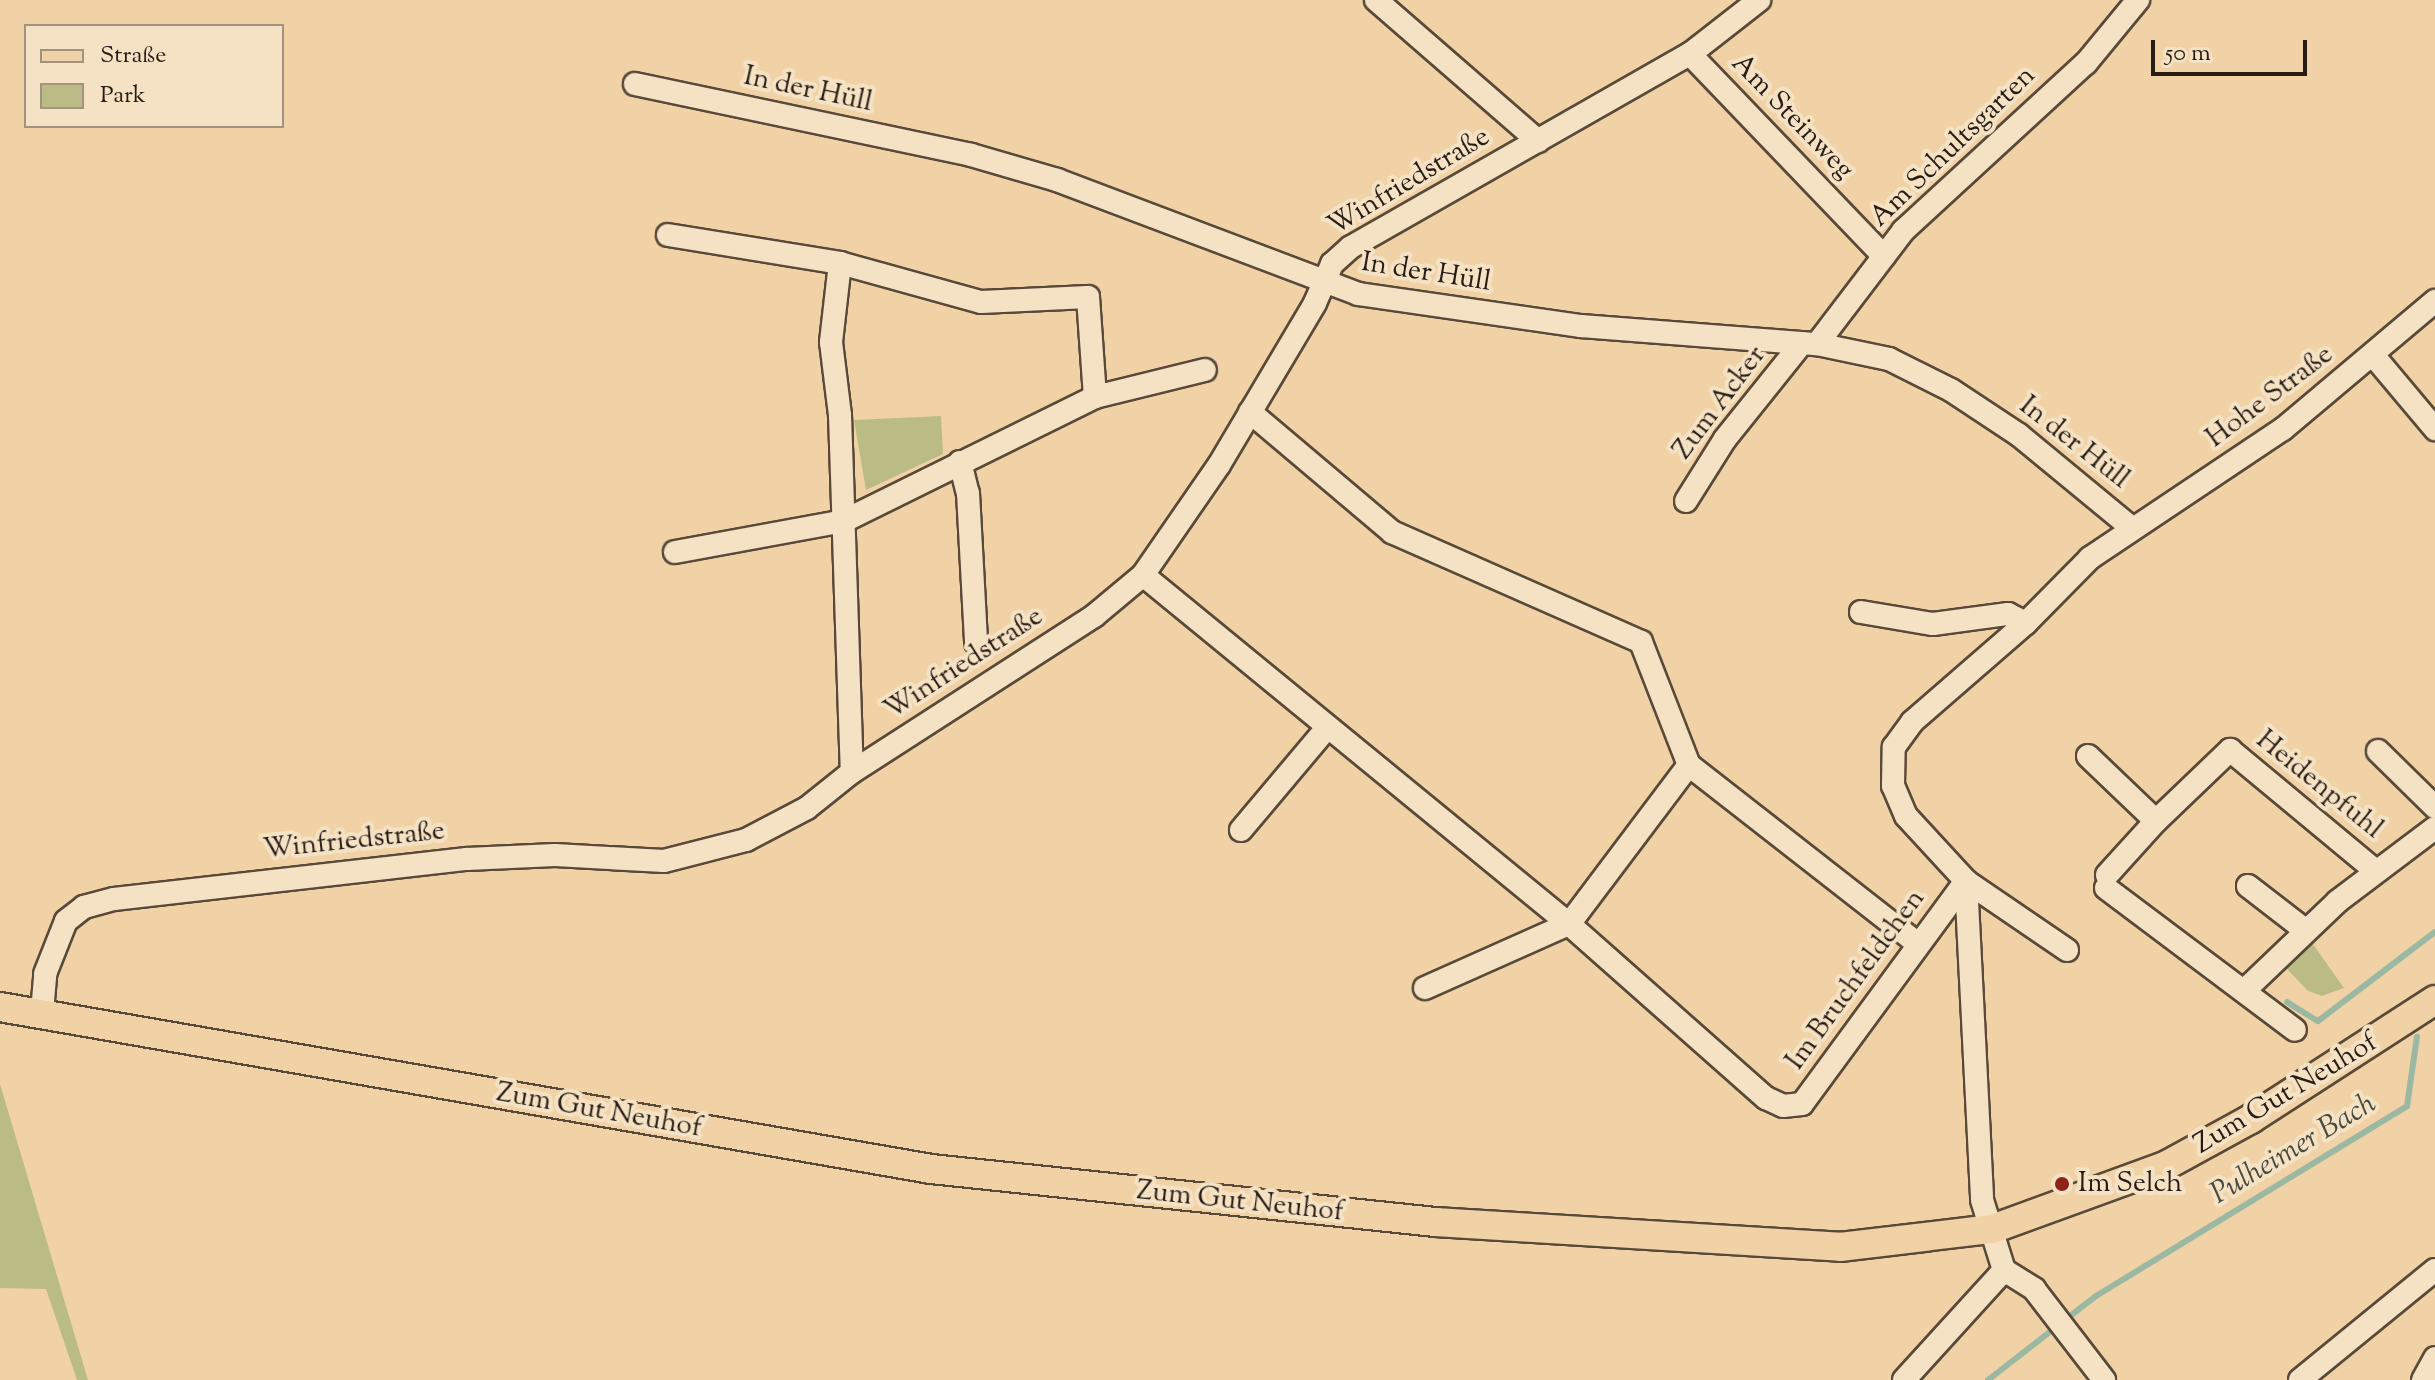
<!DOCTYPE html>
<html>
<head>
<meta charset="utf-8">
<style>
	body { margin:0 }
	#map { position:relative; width:2435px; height:1380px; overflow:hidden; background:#f0d2a6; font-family:"Sorts Mill Goudy",serif }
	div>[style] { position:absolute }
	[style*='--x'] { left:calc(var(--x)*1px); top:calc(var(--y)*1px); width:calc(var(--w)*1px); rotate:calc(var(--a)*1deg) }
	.green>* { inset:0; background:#bbbb86 }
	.stream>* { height:6px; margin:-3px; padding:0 3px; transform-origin:3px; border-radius:3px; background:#9bb8a2 }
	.roads { filter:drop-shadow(2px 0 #594938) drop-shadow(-2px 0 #594938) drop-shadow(0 2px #594938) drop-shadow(0 -2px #594938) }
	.minor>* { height:22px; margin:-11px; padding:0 11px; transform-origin:11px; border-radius:11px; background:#f5e2c5 }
	.major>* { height:28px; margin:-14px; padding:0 14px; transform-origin:14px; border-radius:14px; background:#f0d2a6 }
	.dots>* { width:22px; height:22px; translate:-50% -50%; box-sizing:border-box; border:4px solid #f5e2c5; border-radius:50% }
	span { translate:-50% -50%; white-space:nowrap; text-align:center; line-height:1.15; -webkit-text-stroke:8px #f5e2c5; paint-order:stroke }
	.street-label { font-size:28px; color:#271b13 }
	.poi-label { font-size:28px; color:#271b13 }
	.left { translate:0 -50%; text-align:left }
	.water-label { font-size:30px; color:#4a4a3e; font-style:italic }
	.legend { position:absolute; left:24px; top:24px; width:260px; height:104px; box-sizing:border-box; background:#f5e2c5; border:2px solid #a3927e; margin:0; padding:10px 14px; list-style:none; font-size:24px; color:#271b13 }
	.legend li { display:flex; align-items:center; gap:16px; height:40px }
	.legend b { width:40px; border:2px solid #a3927e }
	.scale { position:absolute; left:2151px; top:40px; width:156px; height:36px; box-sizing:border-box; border:4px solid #271b13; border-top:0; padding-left:10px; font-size:24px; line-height:28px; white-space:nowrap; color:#271b13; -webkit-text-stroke:6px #f5e2c5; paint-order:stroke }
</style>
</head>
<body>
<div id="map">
	<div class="green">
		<div style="clip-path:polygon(941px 416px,943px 454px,866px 490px,854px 420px)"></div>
		<div style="clip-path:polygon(2310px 940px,2344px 988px,2322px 996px,2308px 991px,2284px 966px)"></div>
		<div style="clip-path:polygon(0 1084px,88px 1380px,77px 1380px,46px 1289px,0 1288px)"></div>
	</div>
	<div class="stream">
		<div style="--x:2287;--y:1002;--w:36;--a:32"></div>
		<div style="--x:2318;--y:1021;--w:147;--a:-37.3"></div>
		<div style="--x:1988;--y:1380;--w:137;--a:-37.9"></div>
		<div style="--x:2096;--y:1296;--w:364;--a:-31.4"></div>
		<div style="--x:2407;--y:1106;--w:70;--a:-81.8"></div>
	</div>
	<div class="roads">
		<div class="minor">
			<div style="--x:1376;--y:0;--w:215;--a:41"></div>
			<div style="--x:1690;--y:54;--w:280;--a:46.2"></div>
			<div style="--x:635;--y:84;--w:343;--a:11.9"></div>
			<div style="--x:971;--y:155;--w:90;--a:16.2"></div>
			<div style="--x:1057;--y:180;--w:322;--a:20.7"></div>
			<div style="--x:1358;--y:294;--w:225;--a:8.2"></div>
			<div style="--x:1581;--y:326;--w:237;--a:4.4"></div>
			<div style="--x:1817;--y:344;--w:74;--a:11.8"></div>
			<div style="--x:1889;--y:359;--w:69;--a:26.6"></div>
			<div style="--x:1951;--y:390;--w:82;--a:33.5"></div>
			<div style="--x:2019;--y:435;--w:146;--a:39.5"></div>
			<div style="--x:668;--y:235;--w:174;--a:9.2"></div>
			<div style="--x:840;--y:263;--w:146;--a:15.5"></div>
			<div style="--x:981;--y:302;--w:107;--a:-2.7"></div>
			<div style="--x:1088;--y:297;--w:100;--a:86"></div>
			<div style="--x:840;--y:263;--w:80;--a:96.5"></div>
			<div style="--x:831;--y:342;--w:74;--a:83"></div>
			<div style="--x:840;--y:415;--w:357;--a:88.1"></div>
			<div style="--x:1817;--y:344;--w:142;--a:-52.7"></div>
			<div style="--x:1903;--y:231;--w:248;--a:-42.6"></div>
			<div style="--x:2086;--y:63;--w:82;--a:-50.5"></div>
			<div style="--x:2373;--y:355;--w:97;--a:50"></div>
			<div style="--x:1250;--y:412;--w:186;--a:40.2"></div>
			<div style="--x:1392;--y:532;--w:272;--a:23.8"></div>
			<div style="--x:1641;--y:642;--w:132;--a:68.7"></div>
			<div style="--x:1689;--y:765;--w:291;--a:38"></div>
			<div style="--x:960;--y:462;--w:32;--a:76"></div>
			<div style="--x:968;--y:493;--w:150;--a:86.9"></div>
			<div style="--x:1686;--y:501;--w:73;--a:-57.8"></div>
			<div style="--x:1725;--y:439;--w:123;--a:-51.3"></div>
			<div style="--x:675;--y:552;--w:172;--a:-10.4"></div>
			<div style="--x:844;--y:521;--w:280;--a:-26.3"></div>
			<div style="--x:1095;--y:397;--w:113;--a:-13.8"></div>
			<div style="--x:1143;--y:575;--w:551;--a:39.33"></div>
			<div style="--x:1569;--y:924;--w:263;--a:41.5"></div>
			<div style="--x:1766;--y:1098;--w:19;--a:25"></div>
			<div style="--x:1783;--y:1106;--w:19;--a:-6"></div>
			<div style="--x:1802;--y:1104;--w:277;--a:-53.7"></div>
			<div style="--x:1861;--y:612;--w:73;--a:9.5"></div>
			<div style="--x:1933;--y:624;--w:76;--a:-7.6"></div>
			<div style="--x:2008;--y:614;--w:20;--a:27"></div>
			<div style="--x:2378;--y:751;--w:80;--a:44.5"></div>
			<div style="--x:2088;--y:756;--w:94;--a:43.7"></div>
			<div style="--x:2156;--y:821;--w:103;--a:-43.8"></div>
			<div style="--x:2230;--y:750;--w:190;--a:39.7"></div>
			<div style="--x:1241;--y:830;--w:133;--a:-49.9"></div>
			<div style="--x:2107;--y:875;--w:73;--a:-47.8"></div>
			<div style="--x:1966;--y:881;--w:319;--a:87.1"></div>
			<div style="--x:1982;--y:1200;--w:73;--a:72.6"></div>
			<div style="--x:2004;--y:1270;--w:36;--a:32"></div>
			<div style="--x:2034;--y:1289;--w:115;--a:52.4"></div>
			<div style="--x:2248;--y:886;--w:72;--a:37.7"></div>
			<div style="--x:2106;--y:888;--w:236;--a:36.9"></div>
			<div style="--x:2067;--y:950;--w:122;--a:-145.7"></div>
			<div style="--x:1966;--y:881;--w:88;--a:-132.7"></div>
			<div style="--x:1906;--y:816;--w:33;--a:-113"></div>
			<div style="--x:1893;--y:786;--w:39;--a:-89"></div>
			<div style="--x:1894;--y:747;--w:31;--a:-54"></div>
			<div style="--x:1912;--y:722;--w:151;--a:-41"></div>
			<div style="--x:2026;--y:623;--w:91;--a:-45.4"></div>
			<div style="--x:2090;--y:558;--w:232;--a:-33.8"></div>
			<div style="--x:2283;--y:429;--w:199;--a:-40.1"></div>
			<div style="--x:1425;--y:988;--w:158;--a:-24"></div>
			<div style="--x:1569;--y:924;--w:199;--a:-53"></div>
			<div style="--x:2246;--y:989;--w:127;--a:-43.7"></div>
			<div style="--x:2338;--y:901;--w:121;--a:-37"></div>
			<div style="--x:42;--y:1012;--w:38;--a:-85"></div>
			<div style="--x:45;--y:974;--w:57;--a:-68.4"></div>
			<div style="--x:66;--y:921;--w:23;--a:-38"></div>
			<div style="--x:84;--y:907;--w:31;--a:-15"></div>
			<div style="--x:114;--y:899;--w:355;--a:-6.5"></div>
			<div style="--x:467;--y:859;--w:88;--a:-2.6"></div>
			<div style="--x:555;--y:855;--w:109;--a:3.2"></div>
			<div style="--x:664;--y:861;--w:85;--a:-14.4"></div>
			<div style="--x:746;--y:840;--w:69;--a:-27.7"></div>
			<div style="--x:807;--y:808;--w:58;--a:-38.7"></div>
			<div style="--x:852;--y:772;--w:288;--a:-32.8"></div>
			<div style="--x:1094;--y:616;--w:64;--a:-39.9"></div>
			<div style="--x:1143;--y:575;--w:134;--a:-55.4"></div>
			<div style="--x:1219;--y:465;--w:188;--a:-59.3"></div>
			<div style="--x:1315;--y:303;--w:43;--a:-66.4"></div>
			<div style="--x:1332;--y:264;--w:25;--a:-42"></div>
			<div style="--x:1351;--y:247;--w:390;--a:-29.7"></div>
			<div style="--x:1690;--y:54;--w:88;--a:-38"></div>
			<div style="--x:1904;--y:1380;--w:149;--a:-47.7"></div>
			<div style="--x:2300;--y:1380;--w:174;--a:-39.2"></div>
			<div style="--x:2423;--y:1380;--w:25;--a:-61"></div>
		</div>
		<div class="major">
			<div style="--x:0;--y:1007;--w:945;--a:9.87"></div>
			<div style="--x:931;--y:1169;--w:507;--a:6"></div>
			<div style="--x:1435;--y:1222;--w:406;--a:3.5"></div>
			<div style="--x:1840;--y:1247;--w:153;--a:-6.8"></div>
			<div style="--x:1992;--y:1229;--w:184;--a:-20"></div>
			<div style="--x:2165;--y:1166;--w:98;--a:-28.7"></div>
			<div style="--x:2251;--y:1119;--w:219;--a:-32.9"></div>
		</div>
	</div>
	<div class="dots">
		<div style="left:2062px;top:1184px;background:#8f2418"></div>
	</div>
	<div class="street-label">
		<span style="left:808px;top:90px;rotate:12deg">In der Hüll</span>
		<span style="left:1792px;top:117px;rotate:46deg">Am Steinweg</span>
		<span style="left:1953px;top:147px;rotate:-44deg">Am Schultsgarten</span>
		<span style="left:1409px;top:182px;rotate:-31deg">Winfriedstraße</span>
		<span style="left:1426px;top:273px;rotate:9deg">In der Hüll</span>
		<span style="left:2270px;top:397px;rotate:-37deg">Hohe Straße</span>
		<span style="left:1720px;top:403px;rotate:-53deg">Zum Acker</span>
		<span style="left:2074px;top:443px;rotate:38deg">In der Hüll</span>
		<span style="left:964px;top:664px;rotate:-33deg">Winfriedstraße</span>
		<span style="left:2319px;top:785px;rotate:39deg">Heidenpfuhl</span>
		<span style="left:354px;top:841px;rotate:-6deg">Winfriedstraße</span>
		<span style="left:1856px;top:980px;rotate:-54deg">Im Bruchfeldchen</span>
		<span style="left:2286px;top:1094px;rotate:-31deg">Zum Gut Neuhof</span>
		<span style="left:599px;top:1111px;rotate:10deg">Zum Gut Neuhof</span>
		<span style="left:1240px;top:1202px;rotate:6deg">Zum Gut Neuhof</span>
	</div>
	<div class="poi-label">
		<span class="left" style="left:2078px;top:1184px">Im Selch</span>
	</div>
	<div class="water-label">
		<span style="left:2294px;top:1150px;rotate:-31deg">Pulheimer Bach</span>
	</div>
	<ul class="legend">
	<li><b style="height:10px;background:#f0d2a6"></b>Straße</li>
	<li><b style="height:22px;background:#bbbb86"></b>Park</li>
	</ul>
	<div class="scale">50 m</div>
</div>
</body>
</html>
